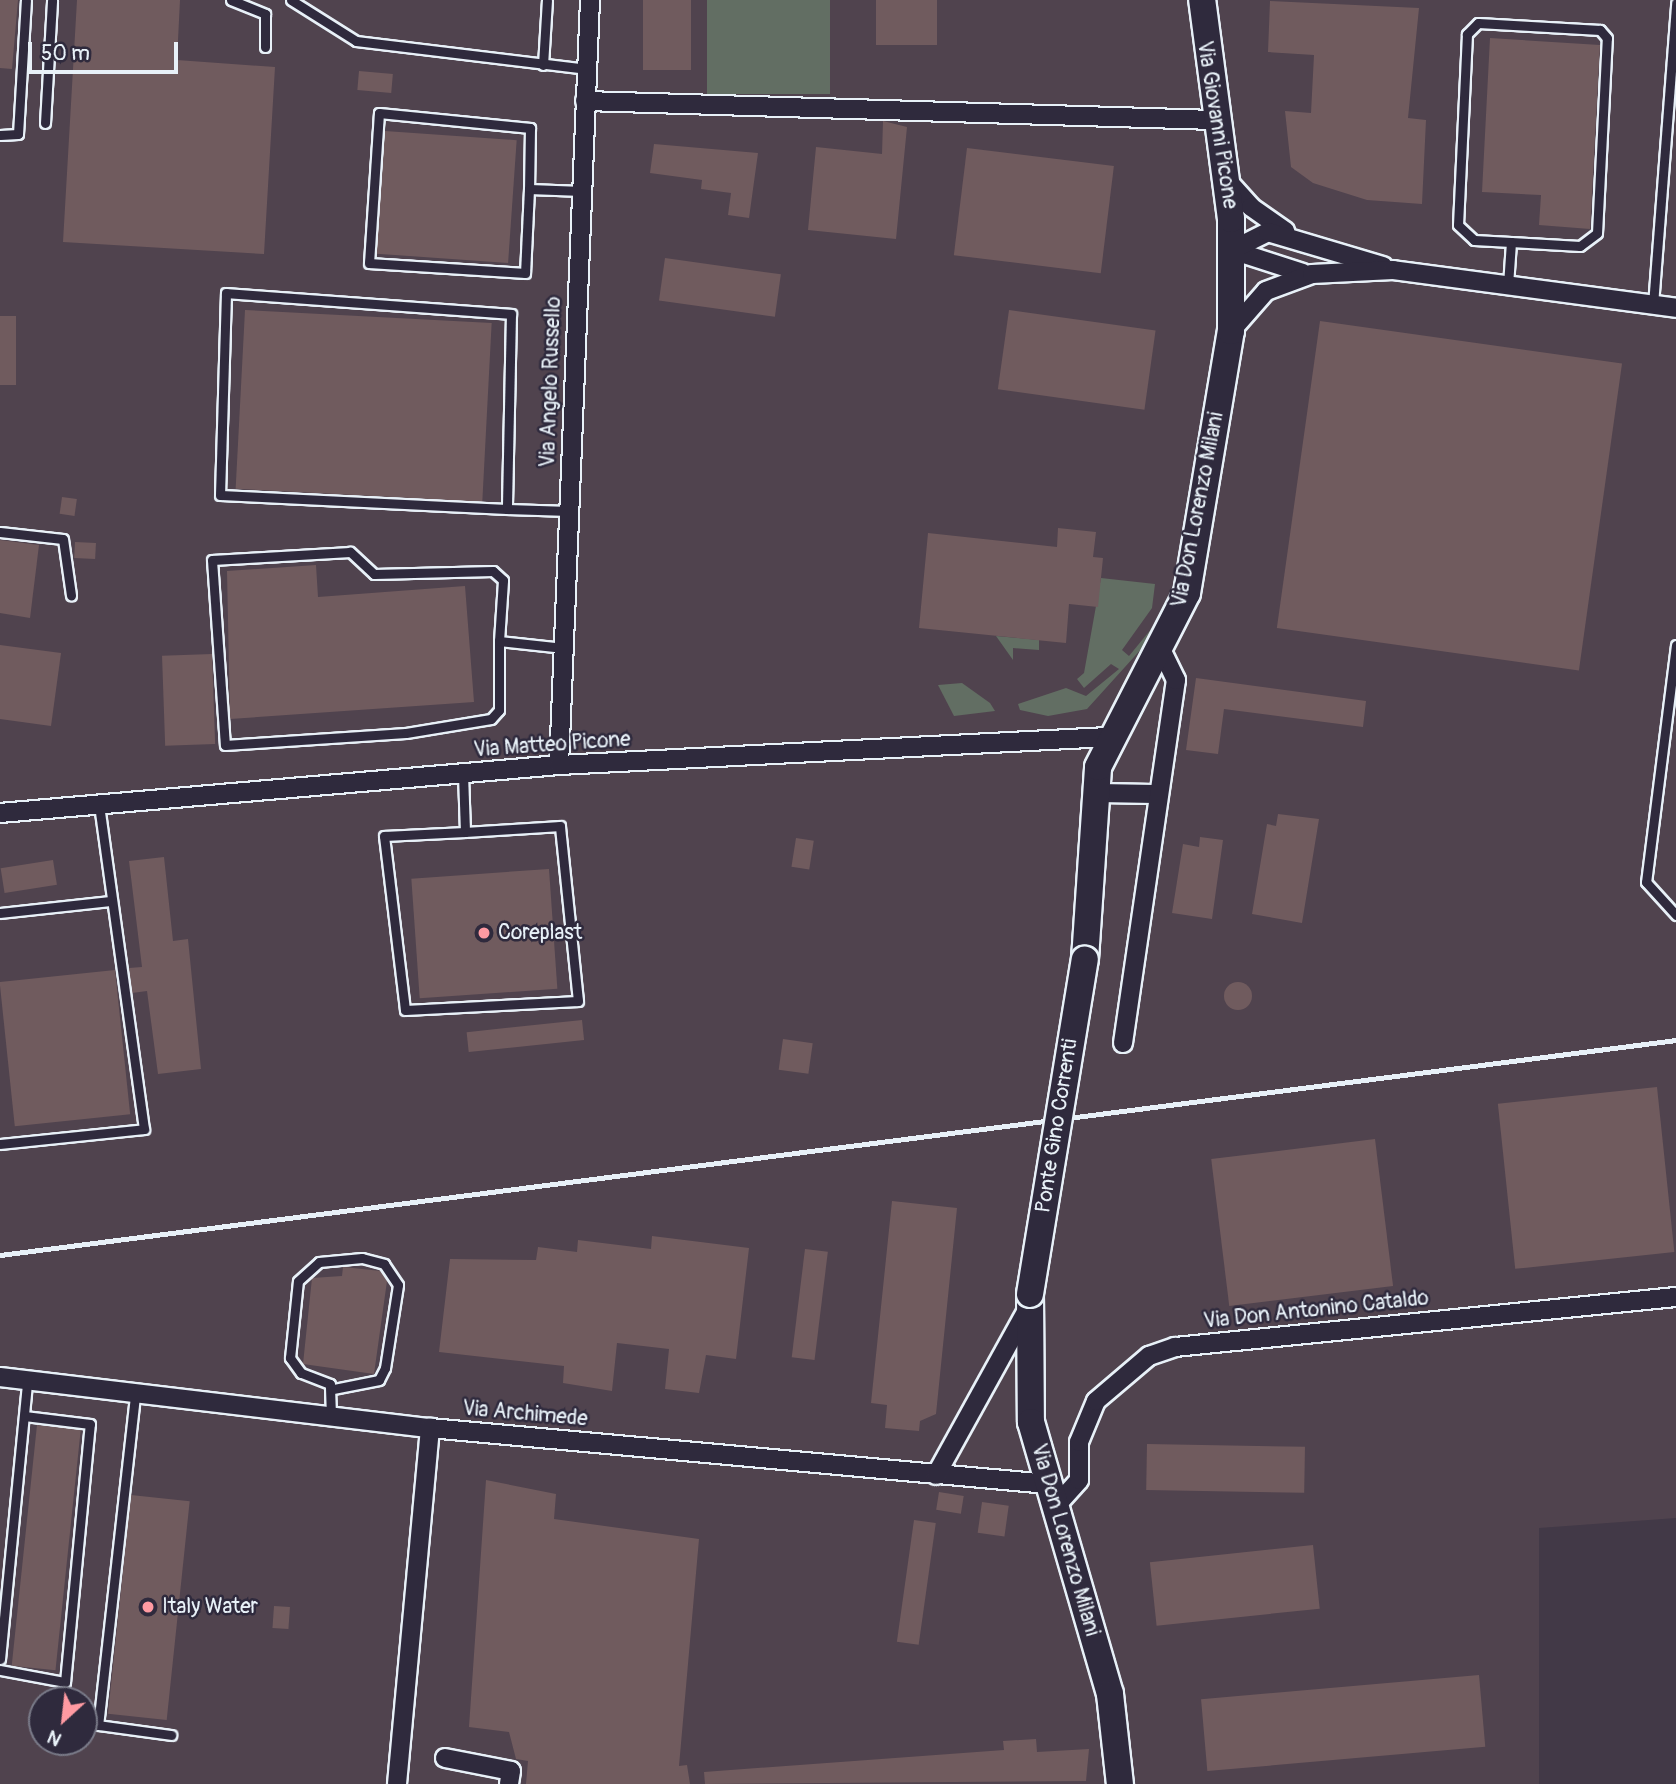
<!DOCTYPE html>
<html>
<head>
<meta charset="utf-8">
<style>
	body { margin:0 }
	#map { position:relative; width:1676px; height:1784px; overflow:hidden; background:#423947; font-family:Pangolin,sans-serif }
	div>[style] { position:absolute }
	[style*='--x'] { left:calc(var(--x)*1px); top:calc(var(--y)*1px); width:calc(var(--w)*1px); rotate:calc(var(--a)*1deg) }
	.built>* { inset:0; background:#50434e }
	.green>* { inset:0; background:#626e63; transform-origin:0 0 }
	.building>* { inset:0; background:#705b5e; transform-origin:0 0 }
	.round { border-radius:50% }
	.roads { filter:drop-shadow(2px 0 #e8f1f8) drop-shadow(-2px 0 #e8f1f8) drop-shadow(0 2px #e8f1f8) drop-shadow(0 -2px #e8f1f8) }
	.lane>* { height:9px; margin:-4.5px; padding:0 4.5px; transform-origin:4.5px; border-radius:4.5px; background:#2f2a3d }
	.street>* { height:18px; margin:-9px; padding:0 9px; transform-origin:9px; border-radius:9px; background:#2f2a3d }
	.secondary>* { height:26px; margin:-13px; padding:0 13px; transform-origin:13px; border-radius:13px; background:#2f2a3d }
	.rail>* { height:5px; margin:-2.5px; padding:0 2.5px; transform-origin:2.5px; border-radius:2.5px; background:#e8f1f8 }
	.bridges { filter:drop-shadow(2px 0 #e8f1f8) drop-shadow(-2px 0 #e8f1f8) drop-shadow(0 2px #e8f1f8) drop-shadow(0 -2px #e8f1f8) }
	.secondary-bridge>* { height:26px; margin:-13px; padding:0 13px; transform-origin:13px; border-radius:13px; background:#2f2a3d }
	.dots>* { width:19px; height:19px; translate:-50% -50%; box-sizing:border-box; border:4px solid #2f2a3d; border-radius:50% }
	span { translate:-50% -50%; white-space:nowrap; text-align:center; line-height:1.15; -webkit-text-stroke:5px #2f2a3d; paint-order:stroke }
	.street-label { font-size:21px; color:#e8f1f8 }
	.poi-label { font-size:21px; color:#e8f1f8 }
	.left { translate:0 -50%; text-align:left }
	.north { position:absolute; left:28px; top:1686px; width:70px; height:70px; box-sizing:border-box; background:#2f2a3d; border:2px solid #797a88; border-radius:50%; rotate:207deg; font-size:19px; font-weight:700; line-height:28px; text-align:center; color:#e8f1f8 }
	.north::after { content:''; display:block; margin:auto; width:24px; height:32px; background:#ff9aa2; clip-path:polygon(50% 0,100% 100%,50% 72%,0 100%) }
	.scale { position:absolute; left:28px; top:42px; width:150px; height:32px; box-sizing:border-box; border:4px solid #e8f1f8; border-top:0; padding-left:9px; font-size:21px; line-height:24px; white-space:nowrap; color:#e8f1f8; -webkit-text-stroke:5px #2f2a3d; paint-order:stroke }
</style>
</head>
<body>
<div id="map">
	<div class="built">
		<div style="clip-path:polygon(evenodd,0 0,1676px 0,1676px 1518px,1539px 1528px,1539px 1784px,0 1784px,0 0,42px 1700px,84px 1700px,84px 1742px,42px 1742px,42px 1700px)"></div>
	</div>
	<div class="green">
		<div style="left:707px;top:0;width:123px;height:94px"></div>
		<div style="clip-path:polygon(1101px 578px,1155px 584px,1152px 608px,1122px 650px,1129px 656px,1161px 617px,1153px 636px,1087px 709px,1048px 716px,1020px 710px,1018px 704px,1066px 688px,1086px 696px,1119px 669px,1111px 664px,1084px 688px,1077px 679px,1084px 673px)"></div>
		<div style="clip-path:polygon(996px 636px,1039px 640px,1039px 650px,1013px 648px,1013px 660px)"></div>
		<div style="clip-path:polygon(962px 683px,990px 703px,995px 711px,954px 716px,938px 685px)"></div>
	</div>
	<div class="building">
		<div style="clip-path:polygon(0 0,18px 0,12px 69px,0 68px)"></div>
		<div style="clip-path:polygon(77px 0,180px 0,177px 60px,275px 67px,264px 254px,63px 242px)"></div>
		<div style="left:643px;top:0;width:48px;height:70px"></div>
		<div style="left:876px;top:0;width:61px;height:45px"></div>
		<div style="clip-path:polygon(1270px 1px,1419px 8px,1408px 118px,1426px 120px,1422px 204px,1367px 200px,1313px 183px,1291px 167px,1285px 111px,1311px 113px,1314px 55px,1268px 52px)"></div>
		<div style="clip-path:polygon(1490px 38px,1600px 45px,1590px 229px,1539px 225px,1541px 195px,1482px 192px)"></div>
		<div style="left:359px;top:71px;width:34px;height:19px;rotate:5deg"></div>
		<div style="clip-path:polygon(883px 121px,907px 127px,896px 239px,808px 230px,816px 147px,882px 154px)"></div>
		<div style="left:385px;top:131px;width:132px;height:123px;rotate:4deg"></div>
		<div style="clip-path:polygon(654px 144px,758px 153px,749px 218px,728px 215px,731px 193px,701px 189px,702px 180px,650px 173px)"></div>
		<div style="left:967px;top:148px;width:148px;height:108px;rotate:7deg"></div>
		<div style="left:665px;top:258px;width:117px;height:43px;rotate:8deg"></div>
		<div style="left:245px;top:310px;width:247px;height:179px;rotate:3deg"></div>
		<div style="left:1009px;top:310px;width:148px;height:80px;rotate:8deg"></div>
		<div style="left:0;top:316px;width:16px;height:69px"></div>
		<div style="left:1320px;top:321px;width:305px;height:310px;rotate:8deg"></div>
		<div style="left:62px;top:497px;width:15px;height:17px;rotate:8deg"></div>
		<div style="clip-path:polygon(1058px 528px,1096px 532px,1093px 557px,1103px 558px,1098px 607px,1069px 604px,1066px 643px,919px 628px,928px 533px,1057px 547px)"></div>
		<div style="clip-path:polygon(0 540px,39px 545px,30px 618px,0 613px)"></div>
		<div style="left:75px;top:542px;width:21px;height:16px;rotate:3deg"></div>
		<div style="clip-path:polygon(316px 565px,318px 597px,465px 586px,474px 702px,230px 719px,227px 571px)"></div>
		<div style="clip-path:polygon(0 645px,61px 653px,51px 726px,0 719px)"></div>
		<div style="left:212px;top:654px;width:90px;height:50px;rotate:88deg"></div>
		<div style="clip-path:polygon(1196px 678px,1366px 701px,1363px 727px,1224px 709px,1218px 754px,1186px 750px)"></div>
		<div style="clip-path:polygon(1278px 814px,1319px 819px,1302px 923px,1252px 914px,1267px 824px,1276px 826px)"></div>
		<div style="clip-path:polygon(1200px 837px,1223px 840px,1212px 919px,1172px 913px,1183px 844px,1199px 847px)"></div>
		<div style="left:796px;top:838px;width:18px;height:29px;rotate:9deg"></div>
		<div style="clip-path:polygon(164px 857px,173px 941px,188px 939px,201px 1069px,158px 1074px,147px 991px,132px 993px,129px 968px,142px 967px,129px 861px)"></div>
		<div style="left:53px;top:860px;width:25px;height:53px;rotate:81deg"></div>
		<div style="left:549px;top:869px;width:120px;height:138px;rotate:86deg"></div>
		<div style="left:115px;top:970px;width:145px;height:116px;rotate:84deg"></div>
		<div class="round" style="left:1224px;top:982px;width:28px;height:28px"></div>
		<div style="left:582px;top:1020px;width:20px;height:116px;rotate:84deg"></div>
		<div style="left:783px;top:1039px;width:30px;height:31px;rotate:8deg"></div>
		<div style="left:1657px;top:1087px;width:166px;height:160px;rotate:84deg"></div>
		<div style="left:1375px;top:1139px;width:148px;height:165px;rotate:83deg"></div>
		<div style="clip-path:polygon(892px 1201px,957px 1208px,936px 1414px,920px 1421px,919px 1431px,885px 1428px,887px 1405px,871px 1403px)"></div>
		<div style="clip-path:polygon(652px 1236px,749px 1248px,736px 1359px,706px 1355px,699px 1393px,665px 1389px,669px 1349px,617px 1343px,612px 1391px,563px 1383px,564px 1366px,439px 1352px,450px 1259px,536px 1260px,538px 1247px,577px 1252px,578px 1240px,651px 1249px)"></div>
		<div style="left:805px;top:1249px;width:23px;height:109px;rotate:7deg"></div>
		<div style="clip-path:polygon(343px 1267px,381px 1271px,387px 1281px,374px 1374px,303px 1364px,312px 1278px,342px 1276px)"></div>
		<div style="left:37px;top:1425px;width:44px;height:242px;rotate:6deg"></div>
		<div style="left:1147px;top:1444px;width:158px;height:46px;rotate:1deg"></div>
		<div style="clip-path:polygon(486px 1480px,556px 1494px,554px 1519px,699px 1539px,679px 1766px,687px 1765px,690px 1784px,526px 1784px,528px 1761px,516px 1759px,509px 1732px,469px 1727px)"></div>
		<div style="left:939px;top:1492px;width:25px;height:18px;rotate:9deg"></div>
		<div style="left:131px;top:1495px;width:59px;height:220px;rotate:6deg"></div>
		<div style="left:982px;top:1502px;width:27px;height:31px;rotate:8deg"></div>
		<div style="left:914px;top:1520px;width:22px;height:123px;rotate:8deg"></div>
		<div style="left:1313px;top:1545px;width:64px;height:164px;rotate:84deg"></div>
		<div style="left:274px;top:1606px;width:16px;height:22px;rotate:4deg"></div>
		<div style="left:1479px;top:1675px;width:72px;height:279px;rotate:85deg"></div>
		<div style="clip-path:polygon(1036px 1739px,1037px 1752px,1089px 1749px,1086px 1781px,705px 1784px,704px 1772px,1004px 1750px,1003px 1741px)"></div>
	</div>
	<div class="roads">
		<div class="lane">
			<div style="--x:231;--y:0;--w:37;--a:22"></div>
			<div style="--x:265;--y:14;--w:33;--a:90"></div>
			<div style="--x:291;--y:0;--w:77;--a:32.2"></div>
			<div style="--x:356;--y:41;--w:233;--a:6.9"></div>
			<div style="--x:543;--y:65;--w:65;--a:-86.5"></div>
			<div style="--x:45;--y:123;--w:123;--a:-86.7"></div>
			<div style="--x:0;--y:135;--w:18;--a:-3"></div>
			<div style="--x:18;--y:134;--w:134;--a:-86.6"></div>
			<div style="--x:529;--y:189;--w:84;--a:92.7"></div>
			<div style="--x:525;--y:273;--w:156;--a:-176.3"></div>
			<div style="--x:369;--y:263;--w:150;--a:-86.2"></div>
			<div style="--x:379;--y:113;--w:152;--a:5.7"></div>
			<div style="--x:530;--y:128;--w:61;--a:90.9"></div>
			<div style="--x:529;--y:189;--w:53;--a:2.2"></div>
			<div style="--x:1508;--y:285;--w:43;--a:-86"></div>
			<div style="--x:1511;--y:242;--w:69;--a:3.3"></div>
			<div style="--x:1580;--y:246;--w:21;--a:-37"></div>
			<div style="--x:1597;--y:233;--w:195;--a:-87.1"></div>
			<div style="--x:1607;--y:38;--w:11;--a:-131"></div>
			<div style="--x:1600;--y:30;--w:122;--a:-176.7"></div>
			<div style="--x:1478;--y:23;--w:16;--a:135"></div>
			<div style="--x:1467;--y:34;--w:191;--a:92.7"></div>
			<div style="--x:1458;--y:225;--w:22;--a:43"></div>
			<div style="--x:1474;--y:240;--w:37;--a:3"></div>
			<div style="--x:1653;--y:305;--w:303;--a:-85.6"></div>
			<div style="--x:507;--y:509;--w:287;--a:-177.2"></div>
			<div style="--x:220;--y:495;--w:202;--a:-88.3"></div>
			<div style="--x:226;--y:293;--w:286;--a:4.2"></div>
			<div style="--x:511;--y:314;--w:195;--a:91.2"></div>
			<div style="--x:507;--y:509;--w:62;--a:1.8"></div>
			<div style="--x:0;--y:532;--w:63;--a:6.3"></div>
			<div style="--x:63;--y:539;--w:57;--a:81.9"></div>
			<div style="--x:499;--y:641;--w:61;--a:-86.2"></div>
			<div style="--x:503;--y:580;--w:13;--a:-138"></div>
			<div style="--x:493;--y:571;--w:119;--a:178.6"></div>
			<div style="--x:374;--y:574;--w:33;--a:-137"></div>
			<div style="--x:350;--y:552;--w:138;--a:176.7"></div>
			<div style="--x:212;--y:560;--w:185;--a:86"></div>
			<div style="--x:225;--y:745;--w:181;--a:-3.8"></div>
			<div style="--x:406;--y:733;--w:86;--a:-9.4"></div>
			<div style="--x:491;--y:719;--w:12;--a:-48"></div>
			<div style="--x:499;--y:710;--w:69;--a:-90"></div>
			<div style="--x:499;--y:641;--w:65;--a:6.1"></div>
			<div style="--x:1676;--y:645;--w:239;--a:97.2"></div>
			<div style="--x:1646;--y:882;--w:45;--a:47.7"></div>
			<div style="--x:463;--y:774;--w:58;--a:88"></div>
			<div style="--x:465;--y:832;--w:81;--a:177.2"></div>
			<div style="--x:384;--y:836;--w:175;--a:83.1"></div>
			<div style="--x:405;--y:1010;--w:173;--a:-3"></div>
			<div style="--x:578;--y:1001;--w:176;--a:-95.9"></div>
			<div style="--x:560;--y:826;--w:95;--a:176.4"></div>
			<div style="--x:0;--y:913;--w:111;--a:-6.2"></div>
			<div style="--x:0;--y:1144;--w:145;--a:-5.9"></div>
			<div style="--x:144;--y:1129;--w:327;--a:-97.9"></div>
			<div style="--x:135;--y:1396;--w:331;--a:96.4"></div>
			<div style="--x:98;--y:1725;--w:74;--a:7.8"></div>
			<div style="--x:331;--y:1416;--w:32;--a:-92"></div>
			<div style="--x:330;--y:1384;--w:31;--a:-159"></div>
			<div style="--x:301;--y:1373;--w:19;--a:-126"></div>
			<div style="--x:290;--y:1358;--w:77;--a:-84.1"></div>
			<div style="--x:298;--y:1281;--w:28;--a:-42"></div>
			<div style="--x:319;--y:1262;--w:43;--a:-5.3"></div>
			<div style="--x:362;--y:1258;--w:23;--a:15"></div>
			<div style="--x:384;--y:1264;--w:25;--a:56"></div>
			<div style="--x:398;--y:1285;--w:84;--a:98.9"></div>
			<div style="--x:385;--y:1368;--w:13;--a:117"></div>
			<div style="--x:379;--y:1380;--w:47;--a:168.9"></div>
			<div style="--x:0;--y:1659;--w:275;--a:-84.4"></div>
			<div style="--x:0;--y:1670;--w:66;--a:10.5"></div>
			<div style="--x:65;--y:1682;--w:259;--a:-84.5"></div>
			<div style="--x:90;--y:1424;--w:66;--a:-173.1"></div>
		</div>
		<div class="street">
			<div style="--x:585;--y:101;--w:630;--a:1.73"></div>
			<div style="--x:1227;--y:180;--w:36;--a:48"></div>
			<div style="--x:1251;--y:207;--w:42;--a:35.2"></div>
			<div style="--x:1303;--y:273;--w:75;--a:-162.1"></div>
			<div style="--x:1232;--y:250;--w:40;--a:-26.6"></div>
			<div style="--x:1268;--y:232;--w:120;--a:16.5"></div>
			<div style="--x:1231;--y:331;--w:53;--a:-48.8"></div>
			<div style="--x:1266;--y:291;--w:49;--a:-20.3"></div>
			<div style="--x:1312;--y:274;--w:81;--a:-2.8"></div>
			<div style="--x:1393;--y:270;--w:286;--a:7.6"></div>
			<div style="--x:559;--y:765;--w:766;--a:-87.68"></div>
			<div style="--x:1094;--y:793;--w:65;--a:0.9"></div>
			<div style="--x:0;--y:813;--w:561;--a:-4.91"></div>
			<div style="--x:559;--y:765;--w:550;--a:-2.92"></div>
			<div style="--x:1123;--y:1043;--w:367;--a:-81.7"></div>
			<div style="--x:1176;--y:680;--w:32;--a:-116"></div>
			<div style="--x:0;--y:1377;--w:433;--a:6.8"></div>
			<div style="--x:430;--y:1428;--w:621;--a:5.18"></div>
			<div style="--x:936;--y:1475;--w:188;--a:-61.1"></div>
			<div style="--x:1055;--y:1507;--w:36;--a:-48"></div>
			<div style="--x:1079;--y:1480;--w:38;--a:-90"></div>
			<div style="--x:1079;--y:1442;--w:44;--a:-67.5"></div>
			<div style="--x:1096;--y:1401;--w:70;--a:-40.3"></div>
			<div style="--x:1149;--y:1356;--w:28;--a:-19"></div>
			<div style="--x:1175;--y:1347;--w:503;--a:-5.7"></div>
			<div style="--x:445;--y:1758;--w:67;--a:11.1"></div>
			<div style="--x:511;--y:1771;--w:13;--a:99"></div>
			<div style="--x:397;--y:1784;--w:358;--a:-84.7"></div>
		</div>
		<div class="secondary">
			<div style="--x:1085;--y:959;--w:192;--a:-86.1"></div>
			<div style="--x:1098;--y:767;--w:195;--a:-62.9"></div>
			<div style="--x:1187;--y:593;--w:266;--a:-80.5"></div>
			<div style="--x:1231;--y:331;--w:112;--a:-90"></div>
			<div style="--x:1231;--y:219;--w:221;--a:-97.5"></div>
			<div style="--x:1030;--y:1294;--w:128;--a:89.6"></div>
			<div style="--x:1031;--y:1422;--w:283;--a:73.8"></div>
			<div style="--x:1110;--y:1694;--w:91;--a:83.7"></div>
		</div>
	</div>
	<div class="rail">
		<div style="--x:0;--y:1255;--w:1690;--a:-7.31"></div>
	</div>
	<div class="bridges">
		<div class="secondary-bridge">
			<div style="--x:1030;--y:1294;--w:339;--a:-80.7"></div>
		</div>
	</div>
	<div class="dots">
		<div style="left:484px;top:933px;background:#ff9aa2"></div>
		<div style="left:148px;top:1607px;background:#ff9aa2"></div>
	</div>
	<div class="street-label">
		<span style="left:1217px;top:125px;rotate:81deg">Via Giovanni Picone</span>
		<span style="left:551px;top:382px;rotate:-88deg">Via Angelo Russello</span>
		<span style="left:1198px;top:510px;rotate:-79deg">Via Don Lorenzo Milani</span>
		<span style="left:552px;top:745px;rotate:-4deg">Via Matteo Picone</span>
		<span style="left:1057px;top:1126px;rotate:-81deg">Ponte Gino Correnti</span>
		<span style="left:1316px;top:1310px;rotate:-6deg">Via Don Antonino Cataldo</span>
		<span style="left:525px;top:1414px;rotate:5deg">Via Archimede</span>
		<span style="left:1065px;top:1540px;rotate:74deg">Via Don Lorenzo Milani</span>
	</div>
	<div class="poi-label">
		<span class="left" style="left:498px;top:933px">Coreplast</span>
		<span class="left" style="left:162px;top:1607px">Italy Water</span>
	</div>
	<div class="north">N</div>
	<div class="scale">50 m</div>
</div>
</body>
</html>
